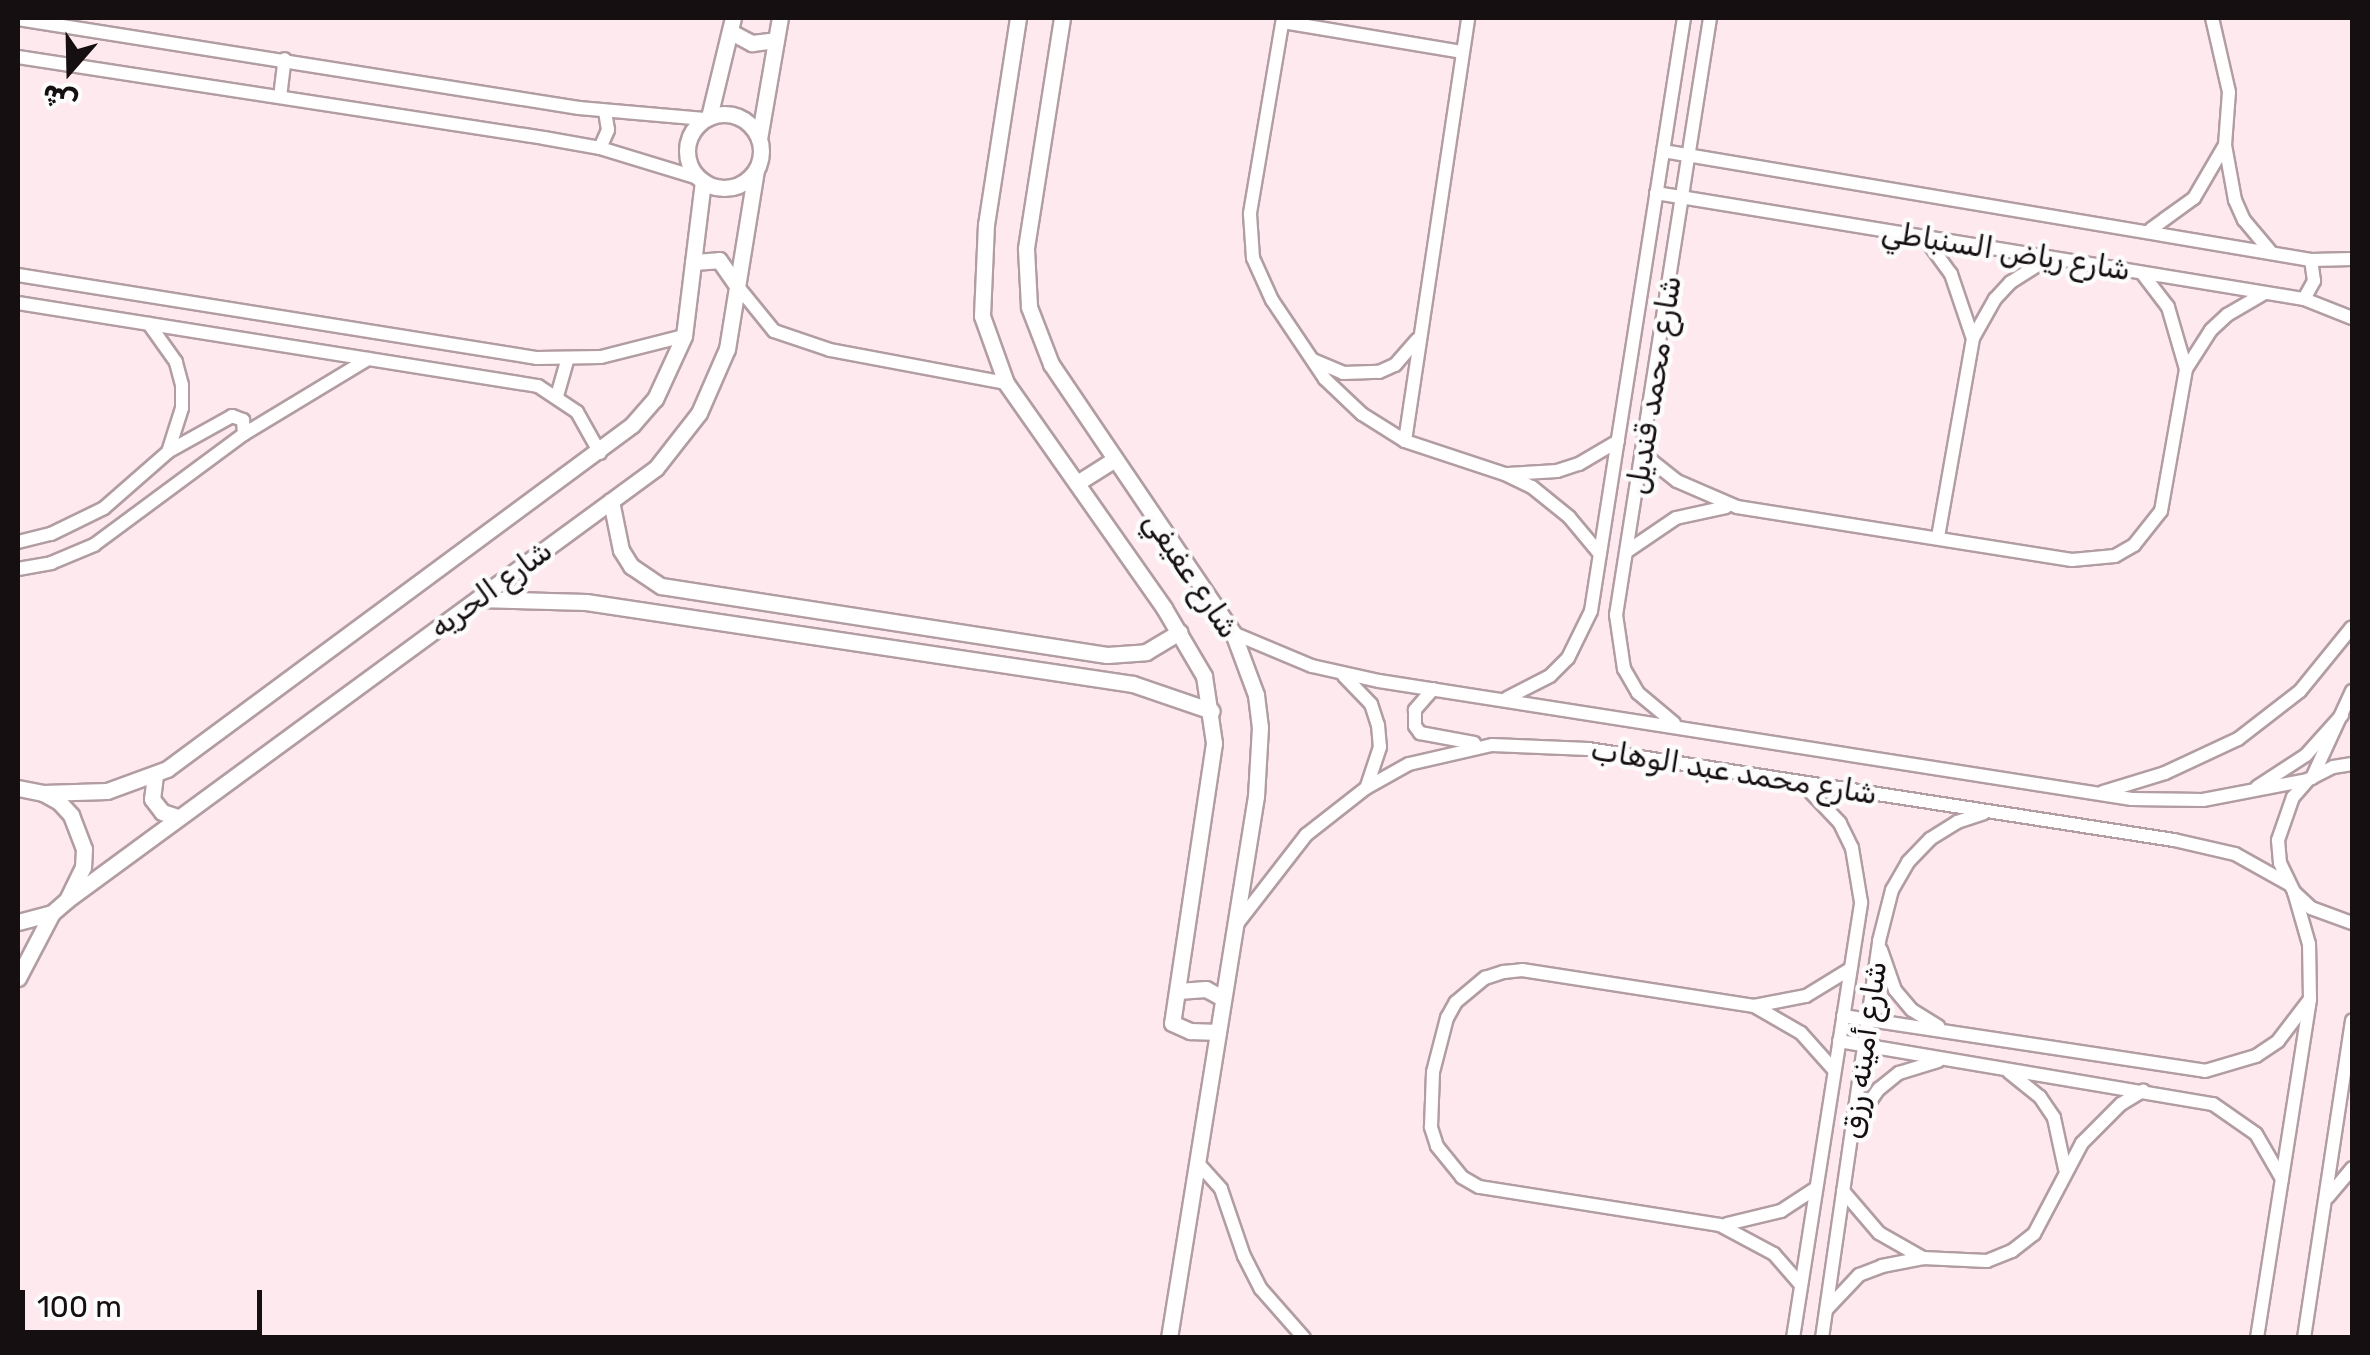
<!DOCTYPE html>
<html>
<head>
<meta charset="utf-8">
<style>
	body { margin:0 }
	#map { position:relative; width:2370px; height:1355px; overflow:hidden; background:#fee9ee; font-family:Rubik,Cairo,sans-serif }
	div>[style] { position:absolute }
	[style*='--x'] { left:calc(var(--x)*1px); top:calc(var(--y)*1px); width:calc(var(--w)*1px); rotate:calc(var(--a)*1deg) }
	.roads { filter:drop-shadow(2px 0 #b19da2) drop-shadow(-2px 0 #b19da2) drop-shadow(0 2px #b19da2) drop-shadow(0 -2px #b19da2) }
	.minor>* { height:12px; margin:-6px; padding:0 6px; transform-origin:6px; border-radius:6px; background:#fff }
	.tertiary>* { height:15px; margin:-7.5px; padding:0 7.5px; transform-origin:7.5px; border-radius:7.5px; background:#fff }
	.tertiary>.ring { margin:-7.5px; padding:0; box-sizing:content-box; background:none; border:15px solid #fff; border-radius:50% }
	span { translate:-50% -50%; white-space:nowrap; text-align:center; line-height:1.15; -webkit-text-stroke:9px #fcfcfc; paint-order:stroke }
	.street-label { font-size:30px; color:#160f11 }
	.frame { position:absolute; inset:0; border:20px solid #160f11; pointer-events:none }
	.north { position:absolute; left:20px; top:20px; width:100px; height:100px; -webkit-text-stroke:8px #fcfcfc; paint-order:stroke; rotate:200deg; font-size:28px; font-weight:700; line-height:40px; text-align:center; color:#160f11 }
	.north::after { content:''; display:block; margin:auto; width:35px; height:45px; background:#160f11; clip-path:polygon(50% 0,100% 100%,50% 72%,0 100%) }
	.scale { position:absolute; left:20px; top:1290px; width:242px; height:45px; box-sizing:border-box; border:5px solid #160f11; border-top:0; padding-left:12px; font-size:30px; line-height:35px; white-space:nowrap; color:#160f11; -webkit-text-stroke:8px #fcfcfc; paint-order:stroke }
</style>
</head>
<body>
<div id="map">
	<div class="roads">
		<div class="minor">
			<div style="--x:1283;--y:18;--w:199;--a:99.6"></div>
			<div style="--x:1250;--y:214;--w:44;--a:86.1"></div>
			<div style="--x:1253;--y:258;--w:46;--a:65.7"></div>
			<div style="--x:1272;--y:300;--w:95;--a:56.1"></div>
			<div style="--x:1325;--y:379;--w:51;--a:43.4"></div>
			<div style="--x:1362;--y:414;--w:51;--a:32.1"></div>
			<div style="--x:1405;--y:441;--w:105;--a:18.3"></div>
			<div style="--x:1505;--y:474;--w:30;--a:26"></div>
			<div style="--x:1532;--y:487;--w:48;--a:39"></div>
			<div style="--x:1569;--y:517;--w:48;--a:50"></div>
			<div style="--x:18;--y:19;--w:568;--a:9.01"></div>
			<div style="--x:579;--y:108;--w:126;--a:5"></div>
			<div style="--x:1283;--y:22;--w:181;--a:9.5"></div>
			<div style="--x:18;--y:57;--w:532;--a:8.75"></div>
			<div style="--x:544;--y:138;--w:57;--a:10.1"></div>
			<div style="--x:600;--y:148;--w:102;--a:17"></div>
			<div style="--x:280;--y:97;--w:38;--a:-83"></div>
			<div style="--x:2225;--y:145;--w:56;--a:79.7"></div>
			<div style="--x:2235;--y:200;--w:22;--a:66"></div>
			<div style="--x:2244;--y:220;--w:40;--a:50"></div>
			<div style="--x:600;--y:148;--w:20;--a:-66"></div>
			<div style="--x:608;--y:130;--w:19;--a:-99"></div>
			<div style="--x:1663;--y:151;--w:657;--a:9.55"></div>
			<div style="--x:2311;--y:260;--w:41;--a:-1.4"></div>
			<div style="--x:1656;--y:193;--w:657;--a:9.29"></div>
			<div style="--x:2304;--y:299;--w:52;--a:21.6"></div>
			<div style="--x:2151;--y:229;--w:53;--a:-35.8"></div>
			<div style="--x:2194;--y:198;--w:61;--a:-59.7"></div>
			<div style="--x:2225;--y:145;--w:53;--a:-85.7"></div>
			<div style="--x:2229;--y:92;--w:76;--a:-102.9"></div>
			<div style="--x:1924;--y:237;--w:46;--a:53.9"></div>
			<div style="--x:1951;--y:274;--w:65;--a:71.3"></div>
			<div style="--x:18;--y:275;--w:526;--a:9.09"></div>
			<div style="--x:537;--y:358;--w:64;--a:-0.9"></div>
			<div style="--x:601;--y:357;--w:86;--a:-14.2"></div>
			<div style="--x:735;--y:283;--w:62;--a:50.9"></div>
			<div style="--x:774;--y:331;--w:59;--a:18.7"></div>
			<div style="--x:830;--y:350;--w:179;--a:10.6"></div>
			<div style="--x:2304;--y:299;--w:21;--a:-61"></div>
			<div style="--x:2314;--y:281;--w:21;--a:-98"></div>
			<div style="--x:18;--y:303;--w:527;--a:9.07"></div>
			<div style="--x:538;--y:386;--w:47;--a:33.7"></div>
			<div style="--x:577;--y:412;--w:47;--a:60.7"></div>
			<div style="--x:1313;--y:360;--w:33;--a:23"></div>
			<div style="--x:1343;--y:373;--w:36;--a:-2"></div>
			<div style="--x:1379;--y:372;--w:17;--a:-24"></div>
			<div style="--x:1395;--y:365;--w:33;--a:-49"></div>
			<div style="--x:2186;--y:369;--w:46;--a:-57.3"></div>
			<div style="--x:2211;--y:330;--w:22;--a:-43"></div>
			<div style="--x:2227;--y:315;--w:44;--a:-30.1"></div>
			<div style="--x:557;--y:396;--w:37;--a:-74"></div>
			<div style="--x:1405;--y:441;--w:428;--a:-81.5"></div>
			<div style="--x:171;--y:450;--w:70;--a:-29.1"></div>
			<div style="--x:232;--y:416;--w:12;--a:20"></div>
			<div style="--x:243;--y:420;--w:14;--a:86"></div>
			<div style="--x:1643;--y:454;--w:43;--a:38.5"></div>
			<div style="--x:1677;--y:481;--w:65;--a:23.4"></div>
			<div style="--x:1737;--y:507;--w:339;--a:9"></div>
			<div style="--x:2072;--y:560;--w:43;--a:-5.3"></div>
			<div style="--x:2115;--y:556;--w:22;--a:-30"></div>
			<div style="--x:2134;--y:545;--w:43;--a:-51.5"></div>
			<div style="--x:2161;--y:511;--w:144;--a:-80"></div>
			<div style="--x:2186;--y:369;--w:65;--a:-106.2"></div>
			<div style="--x:2168;--y:307;--w:43;--a:-127.4"></div>
			<div style="--x:1508;--y:474;--w:49;--a:-3.5"></div>
			<div style="--x:1557;--y:471;--w:23;--a:-18"></div>
			<div style="--x:1579;--y:464;--w:45;--a:-30.5"></div>
			<div style="--x:1938;--y:537;--w:202;--a:-80"></div>
			<div style="--x:1973;--y:338;--w:45;--a:-60.6"></div>
			<div style="--x:1995;--y:299;--w:23;--a:-47"></div>
			<div style="--x:2011;--y:282;--w:45;--a:-32.3"></div>
			<div style="--x:18;--y:542;--w:34;--a:-14"></div>
			<div style="--x:51;--y:534;--w:59;--a:-26.1"></div>
			<div style="--x:104;--y:508;--w:85;--a:-41.2"></div>
			<div style="--x:168;--y:452;--w:46;--a:-72.3"></div>
			<div style="--x:182;--y:408;--w:23;--a:-90"></div>
			<div style="--x:182;--y:385;--w:24;--a:-105"></div>
			<div style="--x:176;--y:362;--w:47;--a:-125.4"></div>
			<div style="--x:1626;--y:552;--w:60;--a:-34.2"></div>
			<div style="--x:1676;--y:518;--w:51;--a:-12.4"></div>
			<div style="--x:18;--y:569;--w:34;--a:-10"></div>
			<div style="--x:51;--y:563;--w:47;--a:-22.7"></div>
			<div style="--x:94;--y:545;--w:187;--a:-36.5"></div>
			<div style="--x:244;--y:434;--w:145;--a:-31.2"></div>
			<div style="--x:1233;--y:633;--w:86;--a:22.7"></div>
			<div style="--x:1312;--y:666;--w:69;--a:12.6"></div>
			<div style="--x:1379;--y:681;--w:762;--a:8.91"></div>
			<div style="--x:2132;--y:799;--w:71;--a:0.8"></div>
			<div style="--x:2203;--y:800;--w:107;--a:-10.8"></div>
			<div style="--x:1344;--y:676;--w:39;--a:46"></div>
			<div style="--x:1371;--y:704;--w:22;--a:72"></div>
			<div style="--x:1378;--y:725;--w:22;--a:85"></div>
			<div style="--x:1380;--y:747;--w:41;--a:108.4"></div>
			<div style="--x:1433;--y:689;--w:28;--a:131"></div>
			<div style="--x:1415;--y:710;--w:16;--a:90"></div>
			<div style="--x:1415;--y:726;--w:9;--a:54"></div>
			<div style="--x:1420;--y:733;--w:55;--a:10.5"></div>
			<div style="--x:1507;--y:698;--w:48;--a:-27.1"></div>
			<div style="--x:1550;--y:676;--w:25;--a:-45"></div>
			<div style="--x:1568;--y:658;--w:52;--a:-63.9"></div>
			<div style="--x:1591;--y:611;--w:600;--a:-81.09"></div>
			<div style="--x:1674;--y:723;--w:47;--a:-140.2"></div>
			<div style="--x:1638;--y:693;--w:28;--a:-120"></div>
			<div style="--x:1624;--y:669;--w:55;--a:-98.4"></div>
			<div style="--x:1616;--y:615;--w:604;--a:-81.05"></div>
			<div style="--x:2352;--y:764;--w:19;--a:171"></div>
			<div style="--x:2333;--y:767;--w:28;--a:153"></div>
			<div style="--x:2308;--y:780;--w:23;--a:131"></div>
			<div style="--x:2293;--y:797;--w:46;--a:109.2"></div>
			<div style="--x:2278;--y:840;--w:23;--a:85"></div>
			<div style="--x:2280;--y:863;--w:32;--a:64"></div>
			<div style="--x:2294;--y:892;--w:23;--a:43"></div>
			<div style="--x:2311;--y:908;--w:44;--a:20.1"></div>
			<div style="--x:2312;--y:778;--w:96;--a:-65.3"></div>
			<div style="--x:2257;--y:787;--w:59;--a:-33.1"></div>
			<div style="--x:2306;--y:755;--w:54;--a:-48"></div>
			<div style="--x:2103;--y:792;--w:65;--a:-17"></div>
			<div style="--x:2165;--y:773;--w:81;--a:-25"></div>
			<div style="--x:2238;--y:739;--w:78;--a:-37.7"></div>
			<div style="--x:2300;--y:691;--w:82;--a:-50.9"></div>
			<div style="--x:1237;--y:924;--w:113;--a:-52.2"></div>
			<div style="--x:1306;--y:835;--w:76;--a:-38.1"></div>
			<div style="--x:1366;--y:788;--w:49;--a:-29.2"></div>
			<div style="--x:1409;--y:764;--w:85;--a:-12.9"></div>
			<div style="--x:1492;--y:745;--w:96;--a:2.4"></div>
			<div style="--x:1588;--y:749;--w:593;--a:8.83"></div>
			<div style="--x:2174;--y:840;--w:63;--a:12.9"></div>
			<div style="--x:2235;--y:854;--w:62;--a:29.1"></div>
			<div style="--x:1881;--y:950;--w:42;--a:70.7"></div>
			<div style="--x:1895;--y:990;--w:26;--a:50"></div>
			<div style="--x:1912;--y:1010;--w:31;--a:32"></div>
			<div style="--x:1756;--y:1007;--w:52;--a:30"></div>
			<div style="--x:1801;--y:1033;--w:50;--a:48.3"></div>
			<div style="--x:1843;--y:1016;--w:366;--a:8.6"></div>
			<div style="--x:2205;--y:1071;--w:53;--a:-16.4"></div>
			<div style="--x:2256;--y:1056;--w:27;--a:-34"></div>
			<div style="--x:2278;--y:1041;--w:53;--a:-52.7"></div>
			<div style="--x:1839;--y:1041;--w:379;--a:9.6"></div>
			<div style="--x:2213;--y:1104;--w:52;--a:34.9"></div>
			<div style="--x:2256;--y:1134;--w:52;--a:60"></div>
			<div style="--x:2009;--y:1072;--w:40;--a:39"></div>
			<div style="--x:2040;--y:1097;--w:25;--a:56"></div>
			<div style="--x:2054;--y:1118;--w:52;--a:77.8"></div>
			<div style="--x:1857;--y:1120;--w:38;--a:-55"></div>
			<div style="--x:1879;--y:1089;--w:26;--a:-39"></div>
			<div style="--x:1899;--y:1073;--w:41;--a:-17.1"></div>
			<div style="--x:1197;--y:1162;--w:36;--a:48"></div>
			<div style="--x:1221;--y:1189;--w:71;--a:71.1"></div>
			<div style="--x:1244;--y:1256;--w:37;--a:63"></div>
			<div style="--x:1261;--y:1289;--w:65;--a:48.7"></div>
			<div style="--x:1843;--y:1191;--w:55;--a:49.4"></div>
			<div style="--x:1879;--y:1233;--w:51;--a:29.6"></div>
			<div style="--x:2328;--y:1197;--w:38;--a:-50"></div>
			<div style="--x:1727;--y:1224;--w:56;--a:-13.5"></div>
			<div style="--x:1781;--y:1211;--w:42;--a:-33.3"></div>
			<div style="--x:1801;--y:1285;--w:41;--a:-131.1"></div>
			<div style="--x:1774;--y:1254;--w:61;--a:-151.8"></div>
			<div style="--x:1720;--y:1225;--w:244;--a:-171"></div>
			<div style="--x:1479;--y:1187;--w:20;--a:-150"></div>
			<div style="--x:1462;--y:1177;--w:40;--a:-129"></div>
			<div style="--x:1437;--y:1146;--w:20;--a:-108"></div>
			<div style="--x:1431;--y:1127;--w:55;--a:-87.9"></div>
			<div style="--x:1433;--y:1072;--w:56;--a:-75.5"></div>
			<div style="--x:1447;--y:1018;--w:18;--a:-61"></div>
			<div style="--x:1456;--y:1002;--w:38;--a:-40"></div>
			<div style="--x:1485;--y:978;--w:20;--a:-18"></div>
			<div style="--x:1504;--y:972;--w:18;--a:-6"></div>
			<div style="--x:1522;--y:970;--w:235;--a:8.8"></div>
			<div style="--x:1754;--y:1006;--w:53;--a:-10.9"></div>
			<div style="--x:1806;--y:996;--w:52;--a:-31.5"></div>
			<div style="--x:1827;--y:1309;--w:47;--a:-46.7"></div>
			<div style="--x:1859;--y:1275;--w:25;--a:-21"></div>
			<div style="--x:1882;--y:1266;--w:42;--a:-11"></div>
			<div style="--x:1923;--y:1258;--w:64;--a:2.7"></div>
			<div style="--x:1987;--y:1261;--w:27;--a:-22"></div>
			<div style="--x:2012;--y:1251;--w:28;--a:-38"></div>
			<div style="--x:2034;--y:1234;--w:103;--a:-62.2"></div>
			<div style="--x:2082;--y:1143;--w:55;--a:-45"></div>
			<div style="--x:2121;--y:1104;--w:26;--a:-31"></div>
			<div style="--x:1793;--y:1338;--w:441;--a:-81.1"></div>
			<div style="--x:1861;--y:902;--w:55;--a:-99.5"></div>
			<div style="--x:1852;--y:848;--w:28;--a:-116"></div>
			<div style="--x:1840;--y:823;--w:54;--a:-133.5"></div>
			<div style="--x:1822;--y:1338;--w:401;--a:-81.8"></div>
			<div style="--x:1879;--y:941;--w:53;--a:-75.7"></div>
			<div style="--x:1892;--y:890;--w:32;--a:-60"></div>
			<div style="--x:1908;--y:862;--w:32;--a:-46"></div>
			<div style="--x:1930;--y:839;--w:32;--a:-32"></div>
			<div style="--x:1957;--y:822;--w:28;--a:-18"></div>
			<div style="--x:2257;--y:1338;--w:343;--a:-81.1"></div>
			<div style="--x:2310;--y:999;--w:55;--a:-91"></div>
			<div style="--x:2309;--y:944;--w:54;--a:-106.1"></div>
			<div style="--x:2304;--y:1338;--w:321;--a:-81.4"></div>
		</div>
		<div class="tertiary">
			<div style="--x:1018;--y:18;--w:208;--a:98.8"></div>
			<div style="--x:986;--y:224;--w:92;--a:92.5"></div>
			<div style="--x:982;--y:316;--w:71;--a:70.3"></div>
			<div style="--x:1006;--y:383;--w:275;--a:54.9"></div>
			<div style="--x:1164;--y:608;--w:79;--a:59.5"></div>
			<div style="--x:1204;--y:676;--w:68;--a:81.5"></div>
			<div style="--x:1214;--y:743;--w:283;--a:98.5"></div>
			<div style="--x:1172;--y:1023;--w:20;--a:24"></div>
			<div style="--x:1190;--y:1031;--w:28;--a:2"></div>
			<div style="--x:1062;--y:18;--w:234;--a:98.9"></div>
			<div style="--x:1026;--y:249;--w:58;--a:87"></div>
			<div style="--x:1029;--y:307;--w:61;--a:68.9"></div>
			<div style="--x:1051;--y:364;--w:325;--a:55.9"></div>
			<div style="--x:1233;--y:633;--w:66;--a:69.6"></div>
			<div style="--x:1256;--y:695;--w:32;--a:83"></div>
			<div style="--x:1260;--y:727;--w:69;--a:93.3"></div>
			<div style="--x:1256;--y:796;--w:549;--a:99.12"></div>
			<div style="--x:731;--y:32;--w:24;--a:28"></div>
			<div style="--x:752;--y:43;--w:24;--a:-7"></div>
			<div class="ring" style="left:687px;top:114px;width:59px;height:59px"></div>
			<div style="--x:709;--y:117;--w:102;--a:-76.4"></div>
			<div style="--x:759;--y:139;--w:123;--a:-80.2"></div>
			<div style="--x:693;--y:262;--w:26;--a:-4"></div>
			<div style="--x:719;--y:260;--w:28;--a:55"></div>
			<div style="--x:1077;--y:483;--w:41;--a:-32.2"></div>
			<div style="--x:611;--y:501;--w:50;--a:78.5"></div>
			<div style="--x:621;--y:550;--w:19;--a:58"></div>
			<div style="--x:631;--y:566;--w:36;--a:34"></div>
			<div style="--x:661;--y:586;--w:451;--a:8.8"></div>
			<div style="--x:1107;--y:655;--w:39;--a:-4"></div>
			<div style="--x:1146;--y:652;--w:39;--a:-31"></div>
			<div style="--x:478;--y:599;--w:108;--a:1.6"></div>
			<div style="--x:586;--y:602;--w:553;--a:8.53"></div>
			<div style="--x:1133;--y:684;--w:83;--a:18.9"></div>
			<div style="--x:155;--y:775;--w:24;--a:97"></div>
			<div style="--x:152;--y:799;--w:16;--a:52"></div>
			<div style="--x:162;--y:812;--w:16;--a:18"></div>
			<div style="--x:18;--y:788;--w:25;--a:11"></div>
			<div style="--x:43;--y:793;--w:18;--a:29"></div>
			<div style="--x:59;--y:802;--w:18;--a:47"></div>
			<div style="--x:71;--y:815;--w:36;--a:69"></div>
			<div style="--x:84;--y:849;--w:18;--a:93"></div>
			<div style="--x:83;--y:867;--w:37;--a:116"></div>
			<div style="--x:67;--y:900;--w:20;--a:139"></div>
			<div style="--x:52;--y:913;--w:35;--a:165"></div>
			<div style="--x:43;--y:793;--w:64;--a:-1.8"></div>
			<div style="--x:107;--y:791;--w:64;--a:-20.1"></div>
			<div style="--x:167;--y:769;--w:578;--a:-36.49"></div>
			<div style="--x:632;--y:425;--w:35;--a:-49"></div>
			<div style="--x:655;--y:399;--w:69;--a:-65.3"></div>
			<div style="--x:684;--y:336;--w:156;--a:-83"></div>
			<div style="--x:67;--y:900;--w:730;--a:-36.26"></div>
			<div style="--x:656;--y:468;--w:70;--a:-52"></div>
			<div style="--x:699;--y:413;--w:70;--a:-66.4"></div>
			<div style="--x:727;--y:349;--w:181;--a:-80.8"></div>
			<div style="--x:18;--y:978;--w:71;--a:-62.4"></div>
			<div style="--x:1178;--y:991;--w:28;--a:-4"></div>
			<div style="--x:1206;--y:989;--w:18;--a:29"></div>
		</div>
	</div>
	<div class="street-label">
		<span style="left:2006px;top:251px;rotate:9deg">شارع رياض السنباطي</span>
		<span style="left:1654px;top:385px;rotate:-81deg">شارع محمد قنديل</span>
		<span style="left:1191px;top:575px;rotate:56deg">شارع عفيفي</span>
		<span style="left:491px;top:589px;rotate:-36deg">شارع الحريه</span>
		<span style="left:1734px;top:772px;rotate:9deg">شارع محمد عبد الوهاب</span>
		<span style="left:1864px;top:1050px;rotate:-82deg">شارع أمينه رزق</span>
	</div>
	<div class="frame"></div>
	<div class="north">ش</div>
	<div class="scale">100 m</div>
</div>
</body>
</html>
